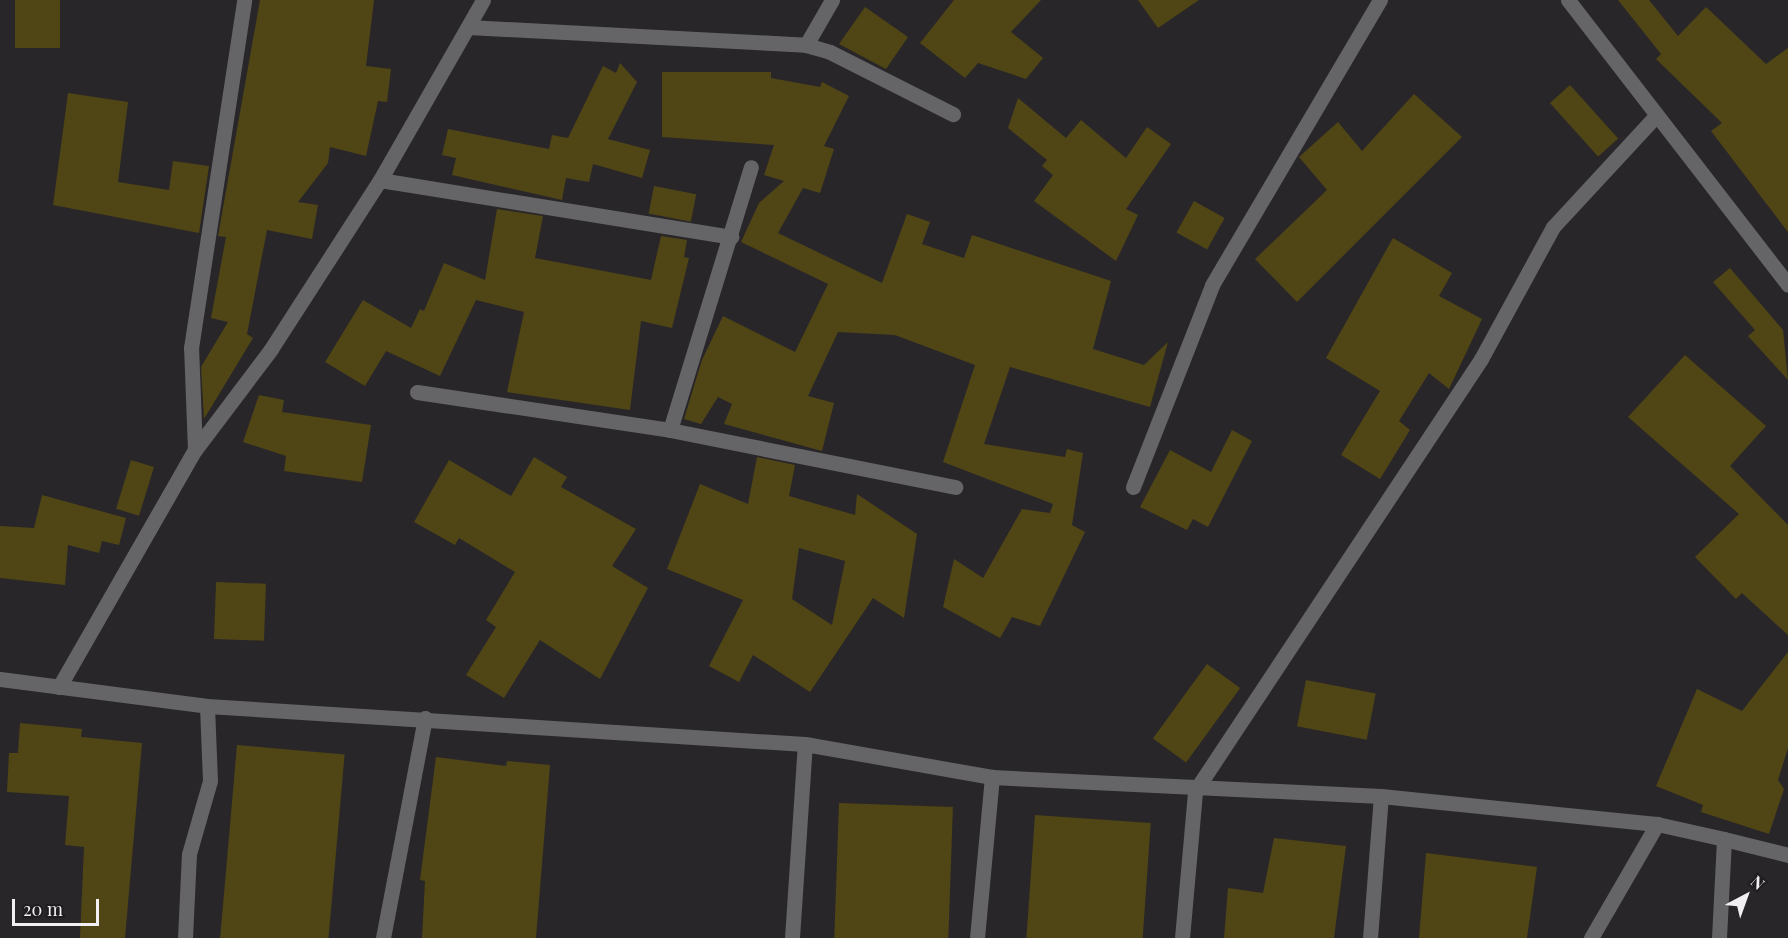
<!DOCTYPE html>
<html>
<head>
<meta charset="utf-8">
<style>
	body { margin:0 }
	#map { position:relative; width:1788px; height:938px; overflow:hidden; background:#292629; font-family:"Playfair Display",serif }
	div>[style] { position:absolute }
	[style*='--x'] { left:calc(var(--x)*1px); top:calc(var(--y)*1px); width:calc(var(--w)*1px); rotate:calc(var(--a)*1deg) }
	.building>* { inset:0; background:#504515; transform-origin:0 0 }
	.minor>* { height:15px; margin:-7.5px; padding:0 7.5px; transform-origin:7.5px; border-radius:7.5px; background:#656466 }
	span { translate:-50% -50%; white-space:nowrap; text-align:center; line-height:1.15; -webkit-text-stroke:6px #1f1c1f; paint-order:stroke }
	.north { position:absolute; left:1716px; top:866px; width:60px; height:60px; -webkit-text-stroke:4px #1f1c1f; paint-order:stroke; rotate:41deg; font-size:16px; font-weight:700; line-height:24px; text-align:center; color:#f2f0f2 }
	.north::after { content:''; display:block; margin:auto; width:21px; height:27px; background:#f2f0f2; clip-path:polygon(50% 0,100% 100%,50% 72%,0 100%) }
	.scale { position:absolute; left:12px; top:899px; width:87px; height:27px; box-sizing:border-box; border:3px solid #f2f0f2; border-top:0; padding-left:8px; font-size:18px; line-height:21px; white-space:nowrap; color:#f2f0f2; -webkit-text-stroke:4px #1f1c1f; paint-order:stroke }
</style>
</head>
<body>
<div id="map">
	<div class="building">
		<div style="left:15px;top:0;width:45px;height:48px"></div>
		<div style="clip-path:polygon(260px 0,374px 0,366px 66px,391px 69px,387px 102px,378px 101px,366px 156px,330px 147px,328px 163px,298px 202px,318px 205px,312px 239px,267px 230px,247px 334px,253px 338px,204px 419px,201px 367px,228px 322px,211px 318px,226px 237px,218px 236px)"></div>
		<div style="clip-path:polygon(954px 0,1041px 0,1011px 32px,1043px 58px,1026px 79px,978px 63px,965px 78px,920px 43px)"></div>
		<div style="clip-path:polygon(1138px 0,1199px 0,1158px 28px)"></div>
		<div style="clip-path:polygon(1618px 0,1649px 0,1678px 36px,1706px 7px,1766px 64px,1788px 48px,1788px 232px,1711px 131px,1722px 123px,1656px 59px,1661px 54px)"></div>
		<div style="clip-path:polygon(865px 7px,908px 37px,886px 69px,839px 44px)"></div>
		<div style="clip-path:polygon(620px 63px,637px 82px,608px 139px,650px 150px,642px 178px,593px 164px,589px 182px,566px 178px,562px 200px,452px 175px,456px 158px,442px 155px,448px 129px,549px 149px,552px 135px,568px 138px,603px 66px,616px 73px)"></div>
		<div style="clip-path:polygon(662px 72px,771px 72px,771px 78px,820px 87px,822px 82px,849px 96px,824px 146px,834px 149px,820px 193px,803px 188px,778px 233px,882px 283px,907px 214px,930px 222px,922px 244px,964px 258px,972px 235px,1111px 281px,1093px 349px,1144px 365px,1168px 342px,1150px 407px,1010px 367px,984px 444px,1065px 457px,1067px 449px,1083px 453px,1072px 525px,1085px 532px,1040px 626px,1012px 617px,1000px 638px,943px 607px,954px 559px,983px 578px,1022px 509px,1050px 513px,1053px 504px,943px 462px,975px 365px,895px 335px,838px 332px,808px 396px,834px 403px,822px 451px,724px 424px,732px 404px,718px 397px,701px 424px,684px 419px,702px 360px,723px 316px,795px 352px,828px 284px,741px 242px,759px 203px,784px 181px,764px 175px,774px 145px,662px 137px)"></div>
		<div style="left:1570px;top:85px;width:72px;height:27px;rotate:48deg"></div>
		<div style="clip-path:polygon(68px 93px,128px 102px,118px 182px,169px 190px,173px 161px,209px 166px,199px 233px,53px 205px)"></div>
		<div style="clip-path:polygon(1414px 94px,1462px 137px,1297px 302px,1255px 259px,1327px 190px,1299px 157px,1338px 122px,1362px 151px)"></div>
		<div style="clip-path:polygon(1018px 98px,1066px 138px,1081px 120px,1126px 158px,1147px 127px,1171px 144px,1126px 209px,1138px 215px,1116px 261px,1034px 201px,1053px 175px,1042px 166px,1047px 160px,1008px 128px)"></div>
		<div style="left:654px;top:186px;width:43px;height:28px;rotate:11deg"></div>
		<div style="left:1194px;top:201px;width:35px;height:36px;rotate:29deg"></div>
		<div style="clip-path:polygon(497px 209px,543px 216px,535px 258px,651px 280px,661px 236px,687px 240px,684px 257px,689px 258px,672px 328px,641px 321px,630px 410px,507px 392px,524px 312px,476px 300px,440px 376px,386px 351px,365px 386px,325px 362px,363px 300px,411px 328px,420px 309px,424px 311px,444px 263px,485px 280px)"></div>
		<div style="clip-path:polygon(1393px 238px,1452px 273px,1439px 296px,1482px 319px,1449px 389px,1429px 373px,1399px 421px,1410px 430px,1380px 479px,1341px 455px,1380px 391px,1326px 358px)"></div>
		<div style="clip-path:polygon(1730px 268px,1783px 330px,1788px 380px,1748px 336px,1755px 330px,1713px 282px)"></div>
		<div style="clip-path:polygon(1685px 355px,1766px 426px,1730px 466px,1788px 525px,1788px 635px,1742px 593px,1736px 599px,1695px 557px,1739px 514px,1628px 417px)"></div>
		<div style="clip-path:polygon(259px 395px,284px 400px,282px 412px,371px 425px,362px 482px,284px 471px,286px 456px,243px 442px)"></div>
		<div style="clip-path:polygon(1232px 430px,1252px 441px,1208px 527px,1193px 519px,1187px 530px,1140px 507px,1170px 450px,1211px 472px)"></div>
		<div style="clip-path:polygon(534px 457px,567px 477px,561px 487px,636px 529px,612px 566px,648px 588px,600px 679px,540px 640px,504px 698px,466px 675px,496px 627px,486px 620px,515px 572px,459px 538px,455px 545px,414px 522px,449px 460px,511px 496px)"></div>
		<div style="clip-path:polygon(evenodd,757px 457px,795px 465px,789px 496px,855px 515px,857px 494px,917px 534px,904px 618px,873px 598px,810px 692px,753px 655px,739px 682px,709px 666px,743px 600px,667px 569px,700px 484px,748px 504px,757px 457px,799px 548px,845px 561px,832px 625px,792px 599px,799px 548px)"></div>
		<div style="left:131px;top:460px;width:24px;height:51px;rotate:17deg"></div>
		<div style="clip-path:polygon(42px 495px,126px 518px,119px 545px,102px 541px,99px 553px,68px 545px,65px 585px,0 578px,0 526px,34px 528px)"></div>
		<div style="left:216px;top:582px;width:50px;height:57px;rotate:2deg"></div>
		<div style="clip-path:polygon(1788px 652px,1788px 748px,1778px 780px,1784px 789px,1769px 834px,1701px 812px,1703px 805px,1656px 786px,1697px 689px,1742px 711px)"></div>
		<div style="left:1207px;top:664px;width:41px;height:92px;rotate:36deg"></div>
		<div style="left:1306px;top:680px;width:71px;height:47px;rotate:11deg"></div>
		<div style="clip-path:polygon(20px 723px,82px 729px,81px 737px,142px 743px,125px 938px,80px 938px,84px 847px,65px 845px,69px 796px,7px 792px,9px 753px,18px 753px)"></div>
		<div style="left:237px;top:745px;width:108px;height:194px;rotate:5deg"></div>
		<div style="clip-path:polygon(436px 757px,506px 766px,507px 761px,550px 765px,536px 938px,422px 938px,425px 881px,420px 880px)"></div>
		<div style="left:839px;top:803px;width:114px;height:135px;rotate:2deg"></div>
		<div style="left:1035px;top:815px;width:116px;height:124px;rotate:4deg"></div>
		<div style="clip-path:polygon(1274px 838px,1346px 846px,1334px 938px,1224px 938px,1228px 888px,1263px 893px)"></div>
		<div style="clip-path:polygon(1426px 853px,1537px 867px,1527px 938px,1419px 938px)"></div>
	</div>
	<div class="minor">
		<div style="--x:1568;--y:0;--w:360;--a:52.3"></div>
		<div style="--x:468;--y:27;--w:338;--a:3"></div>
		<div style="--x:806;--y:45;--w:25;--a:16"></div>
		<div style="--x:830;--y:52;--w:138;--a:26.8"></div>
		<div style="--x:806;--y:45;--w:52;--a:-60"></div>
		<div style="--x:380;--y:180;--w:356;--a:9.2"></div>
		<div style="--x:417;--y:392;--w:256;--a:8.5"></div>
		<div style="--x:670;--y:430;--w:291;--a:11.3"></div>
		<div style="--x:670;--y:430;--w:275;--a:-72.9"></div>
		<div style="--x:195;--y:450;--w:102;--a:-92.2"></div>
		<div style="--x:191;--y:348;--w:352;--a:-81.3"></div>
		<div style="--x:1133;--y:487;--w:217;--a:-68.6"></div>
		<div style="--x:1212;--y:285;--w:331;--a:-59.5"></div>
		<div style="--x:0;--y:679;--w:209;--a:7.4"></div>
		<div style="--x:207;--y:706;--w:599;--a:3.64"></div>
		<div style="--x:805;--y:744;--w:190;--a:10"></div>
		<div style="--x:992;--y:777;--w:389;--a:2.8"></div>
		<div style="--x:1381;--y:796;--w:277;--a:5.8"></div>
		<div style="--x:1657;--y:824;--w:69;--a:12.6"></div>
		<div style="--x:59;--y:687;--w:273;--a:-60.2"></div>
		<div style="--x:195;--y:450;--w:126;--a:-53"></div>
		<div style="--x:271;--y:349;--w:201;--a:-57.2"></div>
		<div style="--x:380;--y:180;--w:207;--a:-60.2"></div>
		<div style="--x:185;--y:938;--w:84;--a:-87.3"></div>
		<div style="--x:189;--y:854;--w:76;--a:-74"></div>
		<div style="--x:210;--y:781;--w:75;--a:-92.3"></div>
		<div style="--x:383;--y:938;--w:224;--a:-79.2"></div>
		<div style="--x:792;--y:938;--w:194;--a:-86.2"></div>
		<div style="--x:977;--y:938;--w:162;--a:-84.7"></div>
		<div style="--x:1182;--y:938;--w:148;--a:-84.9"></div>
		<div style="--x:1195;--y:791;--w:518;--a:-56.49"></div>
		<div style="--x:1481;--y:359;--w:150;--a:-61.4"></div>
		<div style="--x:1553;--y:227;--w:150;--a:-47.2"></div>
		<div style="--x:1370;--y:938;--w:142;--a:-85.6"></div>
		<div style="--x:1591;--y:938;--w:132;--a:-59.9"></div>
		<div style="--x:1719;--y:938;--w:99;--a:-87.1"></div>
		<div style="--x:1724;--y:839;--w:66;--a:14"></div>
	</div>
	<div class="north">N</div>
	<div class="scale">20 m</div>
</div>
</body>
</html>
